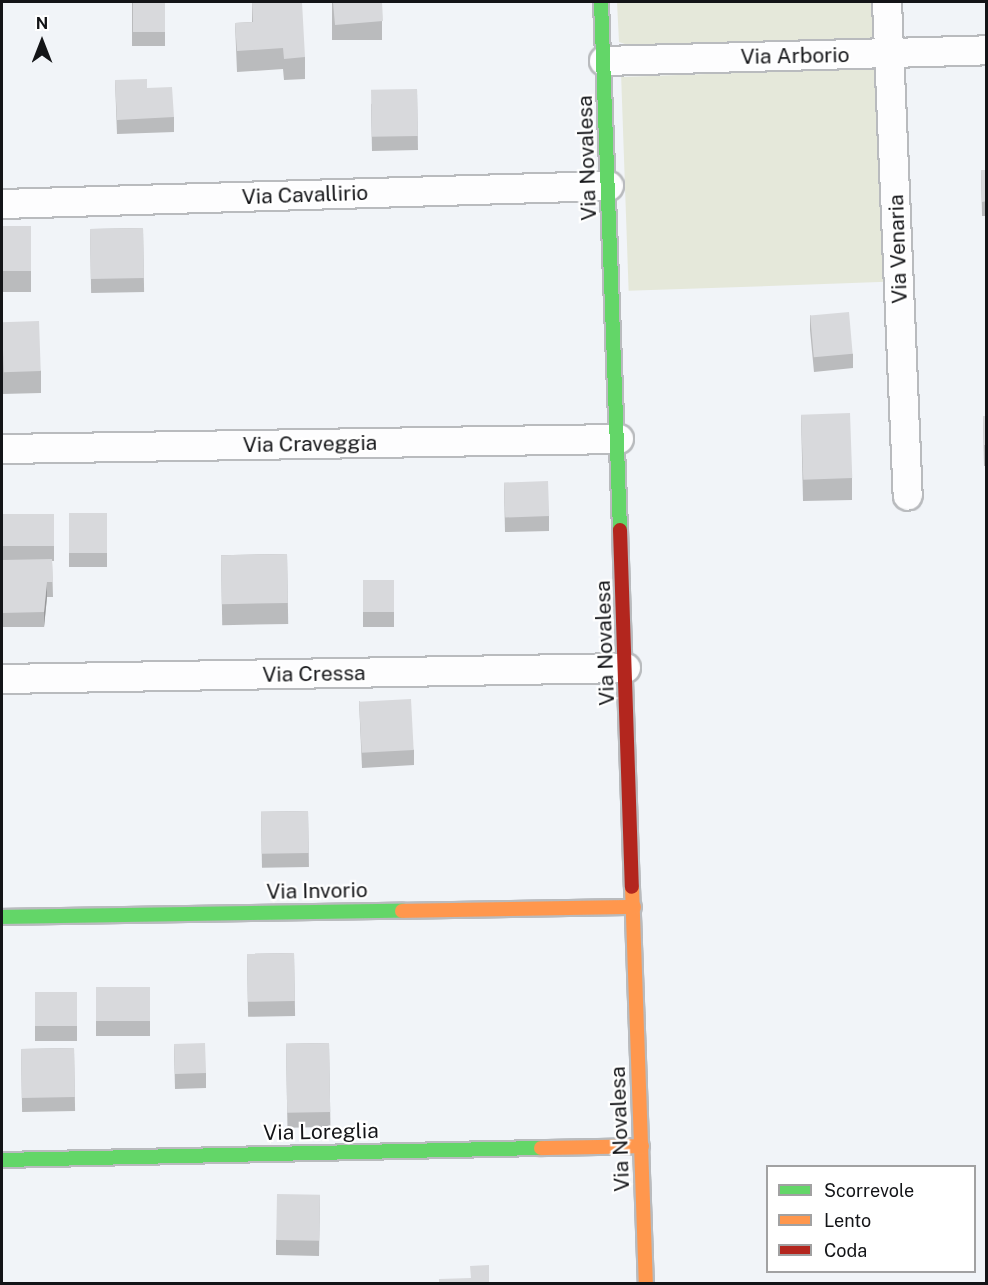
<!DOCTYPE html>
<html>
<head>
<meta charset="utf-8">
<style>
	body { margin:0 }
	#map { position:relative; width:988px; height:1285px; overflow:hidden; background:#f1f4f8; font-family:"Public Sans",sans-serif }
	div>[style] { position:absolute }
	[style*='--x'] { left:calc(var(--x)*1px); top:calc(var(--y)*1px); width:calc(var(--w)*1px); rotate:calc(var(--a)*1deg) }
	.green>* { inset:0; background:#e5e8da; transform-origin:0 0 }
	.roads { filter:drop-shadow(2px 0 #b9bbbe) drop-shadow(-2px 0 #b9bbbe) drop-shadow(0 2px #b9bbbe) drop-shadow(0 -2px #b9bbbe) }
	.street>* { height:28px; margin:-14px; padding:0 14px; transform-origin:14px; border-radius:14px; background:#fdfdfe }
	.fast>* { height:14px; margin:-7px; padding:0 7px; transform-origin:7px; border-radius:7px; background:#63d668 }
	.slow>* { height:14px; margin:-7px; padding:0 7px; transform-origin:7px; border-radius:7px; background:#ff974d }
	.jam>* { height:14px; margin:-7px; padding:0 7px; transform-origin:7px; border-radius:7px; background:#b3261e }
	.wall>* { inset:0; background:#babbbd; transform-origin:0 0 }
	.shaded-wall>* { inset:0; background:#97989a }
	.building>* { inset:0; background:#d8d9dc; transform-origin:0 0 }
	span { translate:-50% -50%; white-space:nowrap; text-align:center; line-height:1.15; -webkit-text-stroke:4.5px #fff; paint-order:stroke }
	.street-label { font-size:21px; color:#131417 }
	.frame { position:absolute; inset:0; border:3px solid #131417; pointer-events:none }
	.legend { position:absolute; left:766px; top:1165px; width:210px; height:108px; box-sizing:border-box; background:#fff; border:2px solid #a1a1a2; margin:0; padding:8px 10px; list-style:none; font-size:18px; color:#131417 }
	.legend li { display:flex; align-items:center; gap:12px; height:30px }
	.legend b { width:30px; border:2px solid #a1a1a2 }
	.north { position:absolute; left:12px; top:12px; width:60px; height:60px; -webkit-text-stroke:4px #fff; paint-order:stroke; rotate:0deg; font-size:16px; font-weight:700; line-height:24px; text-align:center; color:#131417 }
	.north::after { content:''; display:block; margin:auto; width:21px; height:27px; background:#131417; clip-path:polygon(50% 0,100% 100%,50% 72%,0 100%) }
</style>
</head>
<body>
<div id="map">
	<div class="green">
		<div style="clip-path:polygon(617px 2px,879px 2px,875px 43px,631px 46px,619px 42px)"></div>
		<div style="left:879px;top:68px;width:214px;height:258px;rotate:88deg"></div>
	</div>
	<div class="roads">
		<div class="street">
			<div style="--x:887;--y:2;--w:494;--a:87.6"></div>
			<div style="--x:604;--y:61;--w:382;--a:-1.6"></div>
			<div style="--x:2;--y:204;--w:607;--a:-1.7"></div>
			<div style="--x:2;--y:449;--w:617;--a:-0.93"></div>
			<div style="--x:2;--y:679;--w:624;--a:-1.01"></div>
		</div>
		<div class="fast">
			<div style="--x:601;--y:2;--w:528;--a:87.94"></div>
			<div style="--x:2;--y:917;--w:400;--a:-0.9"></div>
			<div style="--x:2;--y:1160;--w:539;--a:-1.28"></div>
		</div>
		<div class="slow">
			<div style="--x:632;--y:887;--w:397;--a:88"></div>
			<div style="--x:402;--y:911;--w:232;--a:-1"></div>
			<div style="--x:541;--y:1148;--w:101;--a:-1.1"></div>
		</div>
		<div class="jam">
			<div style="--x:620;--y:530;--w:357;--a:88.1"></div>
		</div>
	</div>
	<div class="wall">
		<div style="left:132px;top:2px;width:33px;height:44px"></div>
		<div style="clip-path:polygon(252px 2px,305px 57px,305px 79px,284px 80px,283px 69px,237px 72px,235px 23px,252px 22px)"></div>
		<div style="left:332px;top:2px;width:50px;height:38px"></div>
		<div style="clip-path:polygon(115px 80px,174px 117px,174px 132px,117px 134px)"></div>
		<div style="clip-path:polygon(417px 89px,418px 150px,372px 151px,371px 104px)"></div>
		<div style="clip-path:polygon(981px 170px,987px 170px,987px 216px,982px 216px)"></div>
		<div style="clip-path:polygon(2px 226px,31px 270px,31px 292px,2px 292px)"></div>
		<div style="left:143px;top:228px;width:64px;height:53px;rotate:89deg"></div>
		<div style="clip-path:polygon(810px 315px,853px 354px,853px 368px,814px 372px,810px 330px)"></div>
		<div style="clip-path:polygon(2px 322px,41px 371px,41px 393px,2px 394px)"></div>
		<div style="clip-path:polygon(801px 415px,852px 478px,852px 500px,803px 501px)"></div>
		<div style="clip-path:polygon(983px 416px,987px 416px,987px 466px,984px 466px)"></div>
		<div style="clip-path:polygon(504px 483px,549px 516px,549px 531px,505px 532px)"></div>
		<div style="left:107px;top:513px;width:54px;height:38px;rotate:90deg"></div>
		<div style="clip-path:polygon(2px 514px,54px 514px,54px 561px,52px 561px,53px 597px,47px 597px,44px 627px,2px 627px)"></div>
		<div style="left:287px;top:554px;width:70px;height:66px;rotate:89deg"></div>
		<div style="clip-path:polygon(363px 581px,394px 612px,394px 627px,363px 627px)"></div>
		<div style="clip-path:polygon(359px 701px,414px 750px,414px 765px,362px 768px)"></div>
		<div style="left:308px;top:811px;width:56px;height:47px;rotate:89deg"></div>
		<div style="left:294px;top:953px;width:63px;height:47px;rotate:89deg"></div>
		<div style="left:150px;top:987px;width:49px;height:54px;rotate:90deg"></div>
		<div style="left:35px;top:992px;width:42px;height:49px"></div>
		<div style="left:329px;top:1043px;width:84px;height:43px;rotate:89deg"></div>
		<div style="clip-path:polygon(174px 1045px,206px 1073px,206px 1088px,175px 1089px)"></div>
		<div style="left:74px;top:1048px;width:63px;height:53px;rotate:89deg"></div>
		<div style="clip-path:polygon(320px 1195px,319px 1256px,276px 1255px,276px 1240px)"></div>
	</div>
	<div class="shaded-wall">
		<div style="clip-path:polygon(47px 582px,47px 597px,44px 627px,44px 612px)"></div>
	</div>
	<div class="building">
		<div style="left:133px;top:2px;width:32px;height:30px"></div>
		<div style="clip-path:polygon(252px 2px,302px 2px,305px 57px,284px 59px,283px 48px,237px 51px,235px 23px,253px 22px)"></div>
		<div style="clip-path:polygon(333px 2px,382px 2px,383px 21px,335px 25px)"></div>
		<div style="clip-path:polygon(147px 79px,147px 88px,172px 87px,174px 117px,117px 120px,115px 80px)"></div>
		<div style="left:417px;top:89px;width:47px;height:46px;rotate:89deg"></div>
		<div style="clip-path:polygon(981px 170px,987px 170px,987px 201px,982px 202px)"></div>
		<div style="left:2px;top:226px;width:29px;height:45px"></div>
		<div style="left:143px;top:228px;width:50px;height:53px;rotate:89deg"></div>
		<div style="left:849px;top:312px;width:42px;height:39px;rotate:85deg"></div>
		<div style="left:39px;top:321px;width:50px;height:37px;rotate:88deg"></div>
		<div style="left:850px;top:413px;width:65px;height:49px;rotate:88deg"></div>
		<div style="clip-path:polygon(983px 416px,987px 416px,987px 445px,984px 445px)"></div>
		<div style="left:548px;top:481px;width:35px;height:44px;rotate:88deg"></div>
		<div style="left:107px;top:513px;width:40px;height:38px;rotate:90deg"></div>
		<div style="left:2px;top:514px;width:52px;height:32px"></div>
		<div style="left:287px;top:554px;width:49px;height:66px;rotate:89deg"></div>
		<div style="clip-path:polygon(52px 559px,53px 582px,47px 582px,44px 612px,2px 613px,2px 560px)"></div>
		<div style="left:394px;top:580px;width:32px;height:31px;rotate:90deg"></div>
		<div style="left:411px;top:699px;width:51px;height:52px;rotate:87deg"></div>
		<div style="left:308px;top:811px;width:42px;height:47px;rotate:89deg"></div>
		<div style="left:294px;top:953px;width:48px;height:47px;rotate:89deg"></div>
		<div style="left:150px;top:987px;width:34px;height:54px;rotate:90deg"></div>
		<div style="left:35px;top:992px;width:42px;height:34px"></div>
		<div style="left:205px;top:1043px;width:30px;height:31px;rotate:88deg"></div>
		<div style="left:329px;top:1043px;width:69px;height:43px;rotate:89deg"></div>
		<div style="left:74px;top:1048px;width:49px;height:53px;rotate:89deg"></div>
		<div style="left:277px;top:1194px;width:43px;height:46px;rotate:1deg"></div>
		<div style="clip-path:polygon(489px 1265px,489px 1284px,439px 1284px,439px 1279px,471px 1278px,470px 1266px)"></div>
	</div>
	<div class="street-label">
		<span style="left:795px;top:56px;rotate:-1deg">Via Arborio</span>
		<span style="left:587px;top:158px;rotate:-92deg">Via Novalesa</span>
		<span style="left:305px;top:195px;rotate:-2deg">Via Cavallirio</span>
		<span style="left:898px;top:249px;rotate:-92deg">Via Venaria</span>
		<span style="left:310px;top:444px;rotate:-1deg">Via Craveggia</span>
		<span style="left:605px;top:643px;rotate:-92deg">Via Novalesa</span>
		<span style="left:314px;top:674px;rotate:-1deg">Via Cressa</span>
		<span style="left:317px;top:891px;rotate:-1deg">Via Invorio</span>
		<span style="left:620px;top:1129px;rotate:-92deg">Via Novalesa</span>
		<span style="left:321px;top:1132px;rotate:-1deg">Via Loreglia</span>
	</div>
	<div class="frame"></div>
	<ul class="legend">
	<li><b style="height:8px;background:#63d668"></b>Scorrevole</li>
	<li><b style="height:8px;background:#ff974d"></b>Lento</li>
	<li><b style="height:8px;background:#b3261e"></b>Coda</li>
	</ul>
	<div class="north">N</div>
</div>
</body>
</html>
